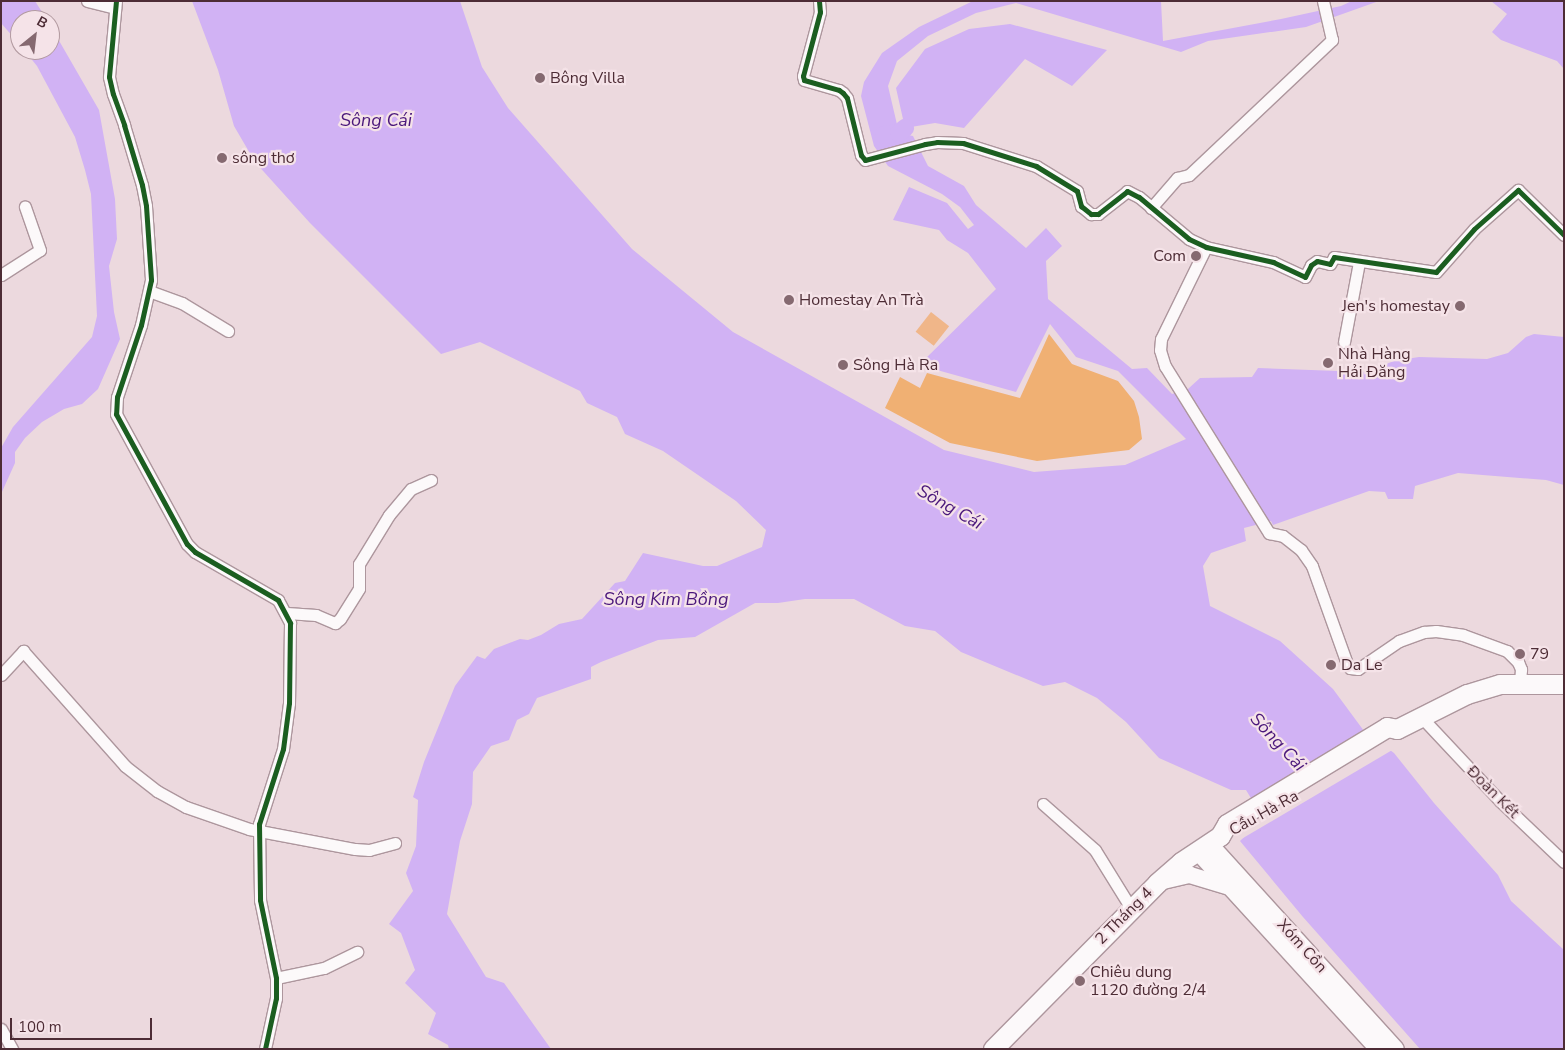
<!DOCTYPE html>
<html>
<head>
<meta charset="utf-8">
<style>
	body { margin:0 }
	#map { position:relative; width:1565px; height:1050px; overflow:hidden; background:#ecd9de; font-family:"Nunito Sans",sans-serif }
	div>[style] { position:absolute }
	[style*='--x'] { left:calc(var(--x)*1px); top:calc(var(--y)*1px); width:calc(var(--w)*1px); rotate:calc(var(--a)*1deg) }
	.green>* { inset:0; background:#f0b689; transform-origin:0 0 }
	.forest>* { inset:0; background:#f0b073 }
	.water>* { inset:0; background:#d1b2f4 }
	.pier>* { inset:0; background:#ecd9de }
	.river>* { height:18px; margin:-9px; padding:0 9px; transform-origin:9px; border-radius:9px; background:#d1b2f4 }
	.roads { filter:drop-shadow(1px 0 #ad969d) drop-shadow(-1px 0 #ad969d) drop-shadow(0 1px #ad969d) drop-shadow(0 -1px #ad969d) }
	.street>* { height:11px; margin:-5.5px; padding:0 5.5px; transform-origin:5.5px; border-radius:5.5px; background:#fcf9fa }
	.secondary>* { height:16px; margin:-8px; padding:0 8px; transform-origin:8px; border-radius:8px; background:#fcf9fa }
	.primary>* { height:19px; margin:-9.5px; padding:0 9.5px; transform-origin:9.5px; border-radius:9.5px; background:#fcf9fa }
	.cycleway>* { height:5px; margin:-2.5px; padding:0 2.5px; transform-origin:2.5px; border-radius:2.5px; background:#1b5e20 }
	.dots>* { width:14px; height:14px; translate:-50% -50%; box-sizing:border-box; border:2px solid #f5e3e8; border-radius:50% }
	span { translate:-50% -50%; white-space:nowrap; text-align:center; line-height:1.15; -webkit-text-stroke:4.5px #f5e3e8; paint-order:stroke }
	.poi-label { font-size:16px; color:#4d2c35 }
	.left { translate:0 -50%; text-align:left }
	.right { translate:-100% -50%; text-align:right }
	.street-label { font-size:16px; color:#4d2c35 }
	.water-label { font-size:18px; color:#4a177b; font-style:italic }
	.frame { position:absolute; inset:0; border:2px solid #4d2c35; pointer-events:none }
	.north { position:absolute; left:10px; top:10px; width:50px; height:50px; box-sizing:border-box; background:#f5e3e8; border:1px solid #b29aa0; border-radius:50%; rotate:29deg; font-size:14px; font-weight:700; line-height:20px; text-align:center; color:#4d2c35 }
	.north::after { content:''; display:block; margin:auto; width:18px; height:22px; background:#856970; clip-path:polygon(50% 0,100% 100%,50% 72%,0 100%) }
	.scale { position:absolute; left:10px; top:1018px; width:142px; height:22px; box-sizing:border-box; border:2px solid #4d2c35; border-top:0; padding-left:6px; font-size:15px; line-height:18px; white-space:nowrap; color:#4d2c35; -webkit-text-stroke:4px #f5e3e8; paint-order:stroke }
</style>
</head>
<body>
<div id="map">
	<div class="green">
		<div style="left:931px;top:312px;width:23px;height:25px;rotate:38deg"></div>
	</div>
	<div class="forest">
		<div style="clip-path:polygon(1049px 334px,1072px 364px,1118px 381px,1134px 401px,1139px 417px,1142px 439px,1129px 450px,1037px 461px,950px 443px,885px 408px,900px 377px,920px 388px,927px 373px,1020px 398px)"></div>
	</div>
	<div class="water">
		<div style="clip-path:polygon(1px 1px,35px 1px,47px 20px,20px 20px,20px 45px,1px 23px)"></div>
		<div style="clip-path:polygon(192px 1px,460px 1px,482px 67px,508px 108px,632px 249px,733px 332px,944px 450px,1034px 472px,1125px 465px,1186px 439px,1118px 371px,1076px 357px,1050px 324px,1016px 392px,919px 365px,996px 289px,968px 253px,947px 240px,939px 230px,893px 220px,909px 187px,947px 203px,968px 229px,974px 225px,960px 207px,942px 194px,888px 166px,874px 146px,861px 96px,864px 82px,882px 53px,919px 27px,973px 1px,1161px 1px,1163px 41px,1281px 19px,1341px 6px,1352px 1px,1379px 1px,1306px 27px,1208px 41px,1181px 52px,1016px 3px,976px 13px,928px 36px,897px 61px,888px 86px,899px 133px,913px 136px,928px 166px,964px 186px,976px 205px,1026px 248px,1046px 228px,1062px 246px,1046px 261px,1048px 299px,1132px 369px,1147px 368px,1172px 394px,1188px 389px,1200px 378px,1252px 377px,1258px 368px,1365px 372px,1394px 361px,1419px 357px,1487px 359px,1508px 353px,1526px 337px,1534px 334px,1564px 337px,1564px 485px,1546px 480px,1458px 473px,1415px 486px,1413px 499px,1388px 499px,1385px 492px,1369px 491px,1273px 525px,1271px 521px,1244px 528px,1246px 541px,1211px 553px,1203px 566px,1210px 606px,1280px 641px,1333px 689px,1364px 731px,1394px 753px,1434px 803px,1498px 875px,1511px 901px,1564px 950px,1564px 1049px,1420px 1049px,1303px 917px,1240px 841px,1263px 818px,1246px 790px,1231px 790px,1159px 758px,1126px 722px,1097px 698px,1065px 682px,1043px 686px,961px 652px,935px 631px,905px 626px,854px 599px,805px 599px,778px 603px,755px 603px,695px 637px,658px 640px,601px 662px,591px 667px,591px 679px,537px 698px,529px 714px,517px 720px,509px 740px,491px 746px,473px 772px,472px 804px,460px 841px,447px 914px,486px 977px,504px 983px,551px 1049px,449px 1049px,448px 1045px,428px 1034px,436px 1013px,405px 983px,415px 970px,401px 933px,389px 924px,413px 891px,406px 873px,416px 846px,418px 800px,413px 797px,424px 762px,455px 686px,477px 656px,485px 659px,494px 649px,520px 639px,528px 640px,541px 635px,559px 624px,582px 619px,615px 583px,625px 581px,643px 553px,703px 566px,717px 566px,762px 547px,766px 530px,736px 501px,663px 451px,625px 434px,617px 417px,587px 403px,580px 391px,480px 342px,441px 354px,310px 223px,255px 162px,234px 126px,218px 70px)"></div>
		<div style="clip-path:polygon(1491px 1px,1564px 1px,1564px 69px,1557px 61px,1501px 40px,1492px 32px,1507px 14px)"></div>
		<div style="clip-path:polygon(1010px 24px,1107px 50px,1072px 86px,1025px 59px,964px 128px,935px 123px,905px 128px,896px 88px,925px 49px,969px 29px)"></div>
		<div style="clip-path:polygon(50px 25px,99px 110px,115px 199px,117px 239px,109px 266px,114px 312px,120px 339px,98px 389px,82px 404px,64px 409px,42px 422px,25px 438px,15px 452px,15px 463px,1px 494px,1px 448px,13px 427px,92px 337px,97px 316px,91px 194px,85px 170px,75px 137px,37px 66px,24px 50px,50px 50px)"></div>
	</div>
	<div class="pier">
		<div style="clip-path:polygon(1368px 731px,1394px 749px,1238px 841px,1260px 818px,1250px 801px)"></div>
	</div>
	<div class="river">
		<div style="--x:884;--y:135;--w:15;--a:-8"></div>
		<div style="--x:899;--y:133;--w:8;--a:-40"></div>
	</div>
	<div class="roads">
		<div class="street">
			<div style="--x:87;--y:1;--w:29;--a:14"></div>
			<div style="--x:116;--y:1;--w:76;--a:95.3"></div>
			<div style="--x:109;--y:77;--w:17;--a:77"></div>
			<div style="--x:113;--y:94;--w:33;--a:70"></div>
			<div style="--x:124;--y:125;--w:63;--a:73.3"></div>
			<div style="--x:142;--y:185;--w:21;--a:79"></div>
			<div style="--x:146;--y:206;--w:74;--a:86.1"></div>
			<div style="--x:151;--y:280;--w:46;--a:102.5"></div>
			<div style="--x:141;--y:325;--w:76;--a:108.4"></div>
			<div style="--x:117;--y:397;--w:17;--a:93"></div>
			<div style="--x:116;--y:414;--w:148;--a:61.4"></div>
			<div style="--x:187;--y:544;--w:11;--a:45"></div>
			<div style="--x:195;--y:552;--w:96;--a:30"></div>
			<div style="--x:278;--y:600;--w:26;--a:62"></div>
			<div style="--x:290;--y:623;--w:80;--a:90.7"></div>
			<div style="--x:289;--y:703;--w:46;--a:97.4"></div>
			<div style="--x:283;--y:749;--w:79;--a:107.7"></div>
			<div style="--x:259;--y:824;--w:76;--a:89.2"></div>
			<div style="--x:260;--y:900;--w:80;--a:78.4"></div>
			<div style="--x:276;--y:978;--w:20;--a:90"></div>
			<div style="--x:276;--y:998;--w:52;--a:102.2"></div>
			<div style="--x:819;--y:1;--w:11;--a:85"></div>
			<div style="--x:820;--y:12;--w:66;--a:104.9"></div>
			<div style="--x:803;--y:76;--w:4;--a:76"></div>
			<div style="--x:804;--y:80;--w:36;--a:16"></div>
			<div style="--x:839;--y:90;--w:5;--a:37"></div>
			<div style="--x:843;--y:93;--w:6;--a:51"></div>
			<div style="--x:847;--y:98;--w:59;--a:76.2"></div>
			<div style="--x:861;--y:155;--w:6;--a:51"></div>
			<div style="--x:865;--y:160;--w:62;--a:-14.9"></div>
			<div style="--x:925;--y:144;--w:12;--a:-9"></div>
			<div style="--x:937;--y:142;--w:26;--a:2"></div>
			<div style="--x:963;--y:143;--w:77;--a:17.5"></div>
			<div style="--x:1036;--y:166;--w:48;--a:31.4"></div>
			<div style="--x:1077;--y:191;--w:16;--a:75"></div>
			<div style="--x:1081;--y:206;--w:13;--a:39"></div>
			<div style="--x:1091;--y:214;--w:7;--a:0"></div>
			<div style="--x:1098;--y:214;--w:37;--a:-38"></div>
			<div style="--x:1127;--y:191;--w:13;--a:27"></div>
			<div style="--x:1139;--y:197;--w:65;--a:40"></div>
			<div style="--x:1189;--y:239;--w:19;--a:25"></div>
			<div style="--x:1206;--y:247;--w:69;--a:12.6"></div>
			<div style="--x:1273;--y:262;--w:35;--a:25"></div>
			<div style="--x:1305;--y:277;--w:13;--a:-63"></div>
			<div style="--x:1311;--y:265;--w:7;--a:-34"></div>
			<div style="--x:1317;--y:261;--w:13;--a:13"></div>
			<div style="--x:1330;--y:264;--w:8;--a:-60"></div>
			<div style="--x:1334;--y:257;--w:103;--a:8.4"></div>
			<div style="--x:1436;--y:272;--w:57;--a:-48.5"></div>
			<div style="--x:1474;--y:229;--w:59;--a:-41.6"></div>
			<div style="--x:1518;--y:190;--w:64;--a:44.4"></div>
			<div style="--x:1151;--y:208;--w:40;--a:-49"></div>
			<div style="--x:1177;--y:178;--w:12;--a:-14"></div>
			<div style="--x:1189;--y:175;--w:197;--a:-43.4"></div>
			<div style="--x:1332;--y:40;--w:40;--a:-103"></div>
			<div style="--x:1206;--y:247;--w:102;--a:116.1"></div>
			<div style="--x:1161;--y:339;--w:11;--a:95"></div>
			<div style="--x:1160;--y:350;--w:17;--a:73"></div>
			<div style="--x:1165;--y:366;--w:197;--a:58.1"></div>
			<div style="--x:1269;--y:533;--w:14;--a:12"></div>
			<div style="--x:1283;--y:536;--w:23;--a:38"></div>
			<div style="--x:1301;--y:550;--w:19;--a:55"></div>
			<div style="--x:1312;--y:566;--w:104;--a:70.3"></div>
			<div style="--x:1347;--y:664;--w:5;--a:53"></div>
			<div style="--x:1350;--y:668;--w:8;--a:7"></div>
			<div style="--x:1358;--y:669;--w:50;--a:-34.3"></div>
			<div style="--x:1399;--y:641;--w:27;--a:-20"></div>
			<div style="--x:1424;--y:632;--w:12;--a:-5"></div>
			<div style="--x:1436;--y:631;--w:27;--a:8"></div>
			<div style="--x:1463;--y:635;--w:47;--a:20"></div>
			<div style="--x:1507;--y:651;--w:16;--a:45"></div>
			<div style="--x:1518;--y:662;--w:8;--a:67"></div>
			<div style="--x:1521;--y:669;--w:14;--a:94"></div>
			<div style="--x:1;--y:275;--w:46;--a:-32.7"></div>
			<div style="--x:40;--y:250;--w:46;--a:-109.2"></div>
			<div style="--x:149;--y:291;--w:35;--a:20"></div>
			<div style="--x:182;--y:303;--w:54;--a:31.3"></div>
			<div style="--x:1344;--y:342;--w:81;--a:-79.4"></div>
			<div style="--x:287;--y:613;--w:29;--a:4"></div>
			<div style="--x:316;--y:615;--w:21;--a:23"></div>
			<div style="--x:335;--y:623;--w:6;--a:-39"></div>
			<div style="--x:340;--y:619;--w:36;--a:-58"></div>
			<div style="--x:359;--y:588;--w:24;--a:-90"></div>
			<div style="--x:359;--y:564;--w:57;--a:-58.5"></div>
			<div style="--x:389;--y:515;--w:34;--a:-50"></div>
			<div style="--x:411;--y:489;--w:22;--a:-24"></div>
			<div style="--x:1;--y:675;--w:33;--a:-47"></div>
			<div style="--x:23;--y:651;--w:154;--a:48.4"></div>
			<div style="--x:125;--y:766;--w:41;--a:38"></div>
			<div style="--x:157;--y:791;--w:33;--a:29"></div>
			<div style="--x:186;--y:807;--w:67;--a:19.2"></div>
			<div style="--x:249;--y:829;--w:108;--a:10.7"></div>
			<div style="--x:355;--y:849;--w:14;--a:4"></div>
			<div style="--x:369;--y:850;--w:27;--a:-15"></div>
			<div style="--x:1425;--y:721;--w:110;--a:46.8"></div>
			<div style="--x:1500;--y:801;--w:88;--a:43.6"></div>
			<div style="--x:1043;--y:804;--w:69;--a:41.5"></div>
			<div style="--x:1095;--y:850;--w:68;--a:58.2"></div>
			<div style="--x:276;--y:978;--w:49;--a:-11.8"></div>
			<div style="--x:324;--y:968;--w:37;--a:-26"></div>
			<div style="--x:1;--y:1029;--w:23;--a:61"></div>
		</div>
		<div class="secondary">
			<div style="--x:1209;--y:843;--w:278;--a:47.8"></div>
			<div style="--x:1197;--y:851;--w:268;--a:47.6"></div>
			<div style="--x:1159;--y:882;--w:32;--a:-13"></div>
			<div style="--x:1190;--y:875;--w:39;--a:17"></div>
		</div>
		<div class="primary">
			<div style="--x:993;--y:1049;--w:233;--a:-45.3"></div>
			<div style="--x:1157;--y:883;--w:32;--a:-41"></div>
			<div style="--x:1181;--y:862;--w:47;--a:-33.7"></div>
			<div style="--x:1220;--y:836;--w:14;--a:-60"></div>
			<div style="--x:1227;--y:824;--w:187;--a:-31.2"></div>
			<div style="--x:1387;--y:727;--w:10;--a:11"></div>
			<div style="--x:1397;--y:729;--w:78;--a:-26.6"></div>
			<div style="--x:1467;--y:694;--w:34;--a:-17"></div>
			<div style="--x:1500;--y:684;--w:64;--a:0"></div>
		</div>
	</div>
	<div class="cycleway">
		<div style="--x:116;--y:1;--w:76;--a:95.3"></div>
		<div style="--x:109;--y:77;--w:17;--a:77"></div>
		<div style="--x:113;--y:94;--w:33;--a:70"></div>
		<div style="--x:124;--y:125;--w:63;--a:73.3"></div>
		<div style="--x:142;--y:185;--w:21;--a:79"></div>
		<div style="--x:146;--y:206;--w:74;--a:86.1"></div>
		<div style="--x:151;--y:280;--w:46;--a:102.5"></div>
		<div style="--x:141;--y:325;--w:76;--a:108.4"></div>
		<div style="--x:117;--y:397;--w:17;--a:93"></div>
		<div style="--x:116;--y:414;--w:148;--a:61.4"></div>
		<div style="--x:187;--y:544;--w:11;--a:45"></div>
		<div style="--x:195;--y:552;--w:96;--a:30"></div>
		<div style="--x:278;--y:600;--w:26;--a:62"></div>
		<div style="--x:290;--y:623;--w:80;--a:90.7"></div>
		<div style="--x:289;--y:703;--w:46;--a:97.4"></div>
		<div style="--x:283;--y:749;--w:79;--a:107.7"></div>
		<div style="--x:259;--y:824;--w:76;--a:89.2"></div>
		<div style="--x:260;--y:900;--w:80;--a:78.4"></div>
		<div style="--x:276;--y:978;--w:20;--a:90"></div>
		<div style="--x:276;--y:998;--w:52;--a:102.2"></div>
		<div style="--x:819;--y:1;--w:11;--a:85"></div>
		<div style="--x:820;--y:12;--w:66;--a:104.9"></div>
		<div style="--x:803;--y:76;--w:4;--a:76"></div>
		<div style="--x:804;--y:80;--w:36;--a:16"></div>
		<div style="--x:839;--y:90;--w:5;--a:37"></div>
		<div style="--x:843;--y:93;--w:6;--a:51"></div>
		<div style="--x:847;--y:98;--w:59;--a:76.2"></div>
		<div style="--x:861;--y:155;--w:6;--a:51"></div>
		<div style="--x:865;--y:160;--w:62;--a:-14.9"></div>
		<div style="--x:925;--y:144;--w:12;--a:-9"></div>
		<div style="--x:937;--y:142;--w:26;--a:2"></div>
		<div style="--x:963;--y:143;--w:77;--a:17.5"></div>
		<div style="--x:1036;--y:166;--w:48;--a:31.4"></div>
		<div style="--x:1077;--y:191;--w:16;--a:75"></div>
		<div style="--x:1081;--y:206;--w:13;--a:39"></div>
		<div style="--x:1091;--y:214;--w:7;--a:0"></div>
		<div style="--x:1098;--y:214;--w:37;--a:-38"></div>
		<div style="--x:1127;--y:191;--w:13;--a:27"></div>
		<div style="--x:1139;--y:197;--w:65;--a:40"></div>
		<div style="--x:1189;--y:239;--w:19;--a:25"></div>
		<div style="--x:1206;--y:247;--w:69;--a:12.6"></div>
		<div style="--x:1273;--y:262;--w:35;--a:25"></div>
		<div style="--x:1305;--y:277;--w:13;--a:-63"></div>
		<div style="--x:1311;--y:265;--w:7;--a:-34"></div>
		<div style="--x:1317;--y:261;--w:13;--a:13"></div>
		<div style="--x:1330;--y:264;--w:8;--a:-60"></div>
		<div style="--x:1334;--y:257;--w:103;--a:8.4"></div>
		<div style="--x:1436;--y:272;--w:57;--a:-48.5"></div>
		<div style="--x:1474;--y:229;--w:59;--a:-41.6"></div>
		<div style="--x:1518;--y:190;--w:64;--a:44.4"></div>
	</div>
	<div class="dots">
		<div style="left:540px;top:78px;background:#856970"></div>
		<div style="left:222px;top:158px;background:#856970"></div>
		<div style="left:1196px;top:256px;background:#856970"></div>
		<div style="left:789px;top:300px;background:#856970"></div>
		<div style="left:1460px;top:306px;background:#856970"></div>
		<div style="left:1328px;top:363px;background:#856970"></div>
		<div style="left:843px;top:365px;background:#856970"></div>
		<div style="left:1520px;top:654px;background:#856970"></div>
		<div style="left:1331px;top:665px;background:#856970"></div>
		<div style="left:1080px;top:981px;background:#856970"></div>
	</div>
	<div class="poi-label">
		<span class="left" style="left:550px;top:78px">Bông Villa</span>
		<span class="left" style="left:232px;top:158px">sông thơ</span>
		<span class="right" style="left:1186px;top:256px">Com</span>
		<span class="left" style="left:799px;top:300px">Homestay An Trà</span>
		<span class="right" style="left:1450px;top:306px">Jen's homestay</span>
		<span class="left" style="left:1338px;top:363px">Nhà Hàng<br>Hải Đăng</span>
		<span class="left" style="left:853px;top:365px">Sông Hà Ra</span>
		<span class="left" style="left:1530px;top:654px">79</span>
		<span class="left" style="left:1341px;top:665px">Da Le</span>
		<span class="left" style="left:1090px;top:981px">Chiêu dung<br>1120 đường 2/4</span>
	</div>
	<div class="street-label">
		<span style="left:1493px;top:792px;rotate:45deg">Đoàn Kết</span>
		<span style="left:1264px;top:813px;rotate:-29deg">Cầu Hà Ra</span>
		<span style="left:1124px;top:916px;rotate:-45deg">2 Tháng 4</span>
		<span style="left:1302px;top:946px;rotate:48deg">Xóm Cồn</span>
	</div>
	<div class="water-label">
		<span style="left:376px;top:120px">Sông Cái</span>
		<span style="left:950px;top:507px;rotate:30deg">Sông Cái</span>
		<span style="left:666px;top:599px">Sông Kim Bồng</span>
		<span style="left:1278px;top:742px;rotate:47deg">Sông Cái</span>
	</div>
	<div class="frame"></div>
	<div class="north">B</div>
	<div class="scale">100 m</div>
</div>
</body>
</html>
